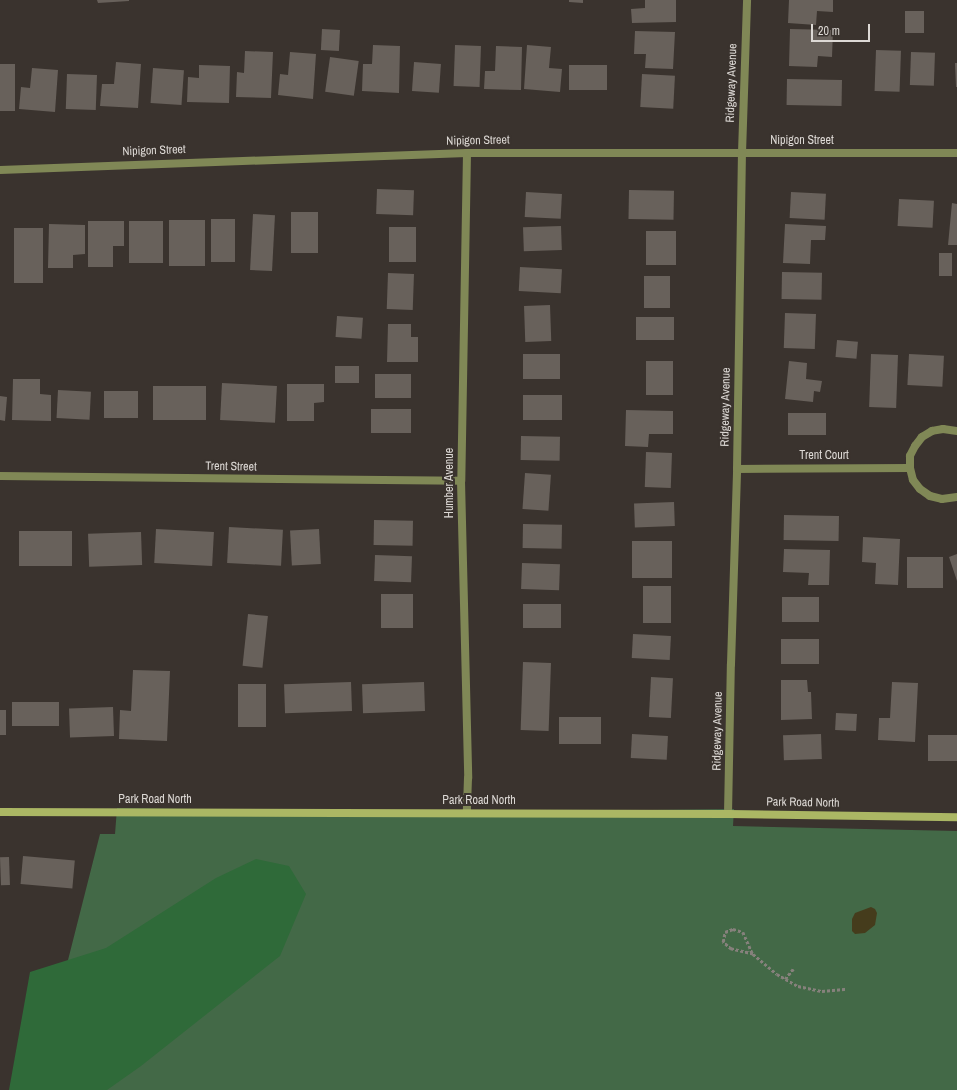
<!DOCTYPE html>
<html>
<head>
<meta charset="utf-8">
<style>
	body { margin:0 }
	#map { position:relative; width:957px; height:1090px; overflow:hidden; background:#3a332e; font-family:"Archivo Narrow",sans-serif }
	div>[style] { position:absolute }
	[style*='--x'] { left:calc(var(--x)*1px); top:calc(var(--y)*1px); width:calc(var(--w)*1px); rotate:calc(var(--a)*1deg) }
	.green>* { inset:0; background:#436947 }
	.forest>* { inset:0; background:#2f6a39 }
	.sand>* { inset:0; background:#453c1c }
	.building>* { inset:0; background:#68615b; transform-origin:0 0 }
	.path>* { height:2.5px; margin-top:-1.25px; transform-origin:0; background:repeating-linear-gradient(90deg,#86817c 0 3px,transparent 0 5px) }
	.minor>* { height:8px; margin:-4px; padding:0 4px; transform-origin:4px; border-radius:4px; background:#808856 }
	.secondary>* { height:8px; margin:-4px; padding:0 4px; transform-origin:4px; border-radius:4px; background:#abb764 }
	span { translate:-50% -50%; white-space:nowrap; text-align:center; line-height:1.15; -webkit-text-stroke:4px #3a332e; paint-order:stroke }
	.street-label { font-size:12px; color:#ddd9d5 }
	.scale { position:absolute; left:811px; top:24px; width:59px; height:18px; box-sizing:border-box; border:2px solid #ddd9d5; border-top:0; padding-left:5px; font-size:12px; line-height:14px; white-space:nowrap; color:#ddd9d5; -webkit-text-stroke:3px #3a332e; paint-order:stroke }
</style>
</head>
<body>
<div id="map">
	<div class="green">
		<div style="clip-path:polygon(117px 808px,467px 813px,478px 812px,734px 809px,733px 826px,957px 831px,957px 1090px,35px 1090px,100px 834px,115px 834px)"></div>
	</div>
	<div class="forest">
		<div style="clip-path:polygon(256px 859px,289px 866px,306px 894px,280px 956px,141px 1066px,107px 1090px,9px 1090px,30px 972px,106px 948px,216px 878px)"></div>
	</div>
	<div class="sand">
		<div style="clip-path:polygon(871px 907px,875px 909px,877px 913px,875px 925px,865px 933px,855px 934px,852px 931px,852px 919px,855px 913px)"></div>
	</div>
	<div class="building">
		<div style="clip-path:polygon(97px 0,129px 0,129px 1px,98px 3px)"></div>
		<div style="clip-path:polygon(569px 0,583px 0,583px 3px,569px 2px)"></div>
		<div style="clip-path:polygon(645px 0,676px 0,676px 22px,632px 23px,631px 9px,645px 8px)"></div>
		<div style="clip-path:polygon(789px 0,833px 0,833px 12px,817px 11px,816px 25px,788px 23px)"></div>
		<div style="left:905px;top:11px;width:19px;height:22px"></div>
		<div style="left:322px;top:29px;width:18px;height:21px;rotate:3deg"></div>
		<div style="clip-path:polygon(790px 29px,833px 30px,832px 57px,818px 56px,817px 67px,789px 66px)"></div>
		<div style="clip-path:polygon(635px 31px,675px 32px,673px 69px,645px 68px,646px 54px,634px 54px)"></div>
		<div style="clip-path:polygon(373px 45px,400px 46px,399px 93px,362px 91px,363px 64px,372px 64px)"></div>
		<div style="left:455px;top:45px;width:26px;height:41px;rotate:2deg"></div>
		<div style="clip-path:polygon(527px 45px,551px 47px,549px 68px,562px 69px,560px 92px,524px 89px)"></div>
		<div style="clip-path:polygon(496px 46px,522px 47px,521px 90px,484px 89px,485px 71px,495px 71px)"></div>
		<div style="left:876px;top:50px;width:25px;height:41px;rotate:2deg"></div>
		<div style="clip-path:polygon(245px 51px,273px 52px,271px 98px,236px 97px,237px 72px,244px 73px)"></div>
		<div style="clip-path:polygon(290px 52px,316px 54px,313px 99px,278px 95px,280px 74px,288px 75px)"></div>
		<div style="left:911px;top:52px;width:24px;height:33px;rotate:2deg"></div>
		<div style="left:330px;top:57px;width:29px;height:35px;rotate:8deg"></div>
		<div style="clip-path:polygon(116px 62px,141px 64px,138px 108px,100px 106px,102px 84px,114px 84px)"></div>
		<div style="left:414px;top:62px;width:27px;height:29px;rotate:4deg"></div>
		<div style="clip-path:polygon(955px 63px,957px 63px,957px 87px,956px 87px)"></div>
		<div style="left:0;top:64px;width:15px;height:47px"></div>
		<div style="clip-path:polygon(199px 65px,230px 66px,229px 103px,187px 102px,188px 77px,199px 78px)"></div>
		<div style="left:607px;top:65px;width:25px;height:38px;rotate:90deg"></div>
		<div style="clip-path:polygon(32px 68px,58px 70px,55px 112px,19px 109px,21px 87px,30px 88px)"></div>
		<div style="left:153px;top:68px;width:31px;height:35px;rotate:4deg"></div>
		<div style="left:67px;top:74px;width:30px;height:35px;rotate:2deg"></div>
		<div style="left:642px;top:74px;width:33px;height:33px;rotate:3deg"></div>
		<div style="left:787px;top:79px;width:55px;height:26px;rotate:1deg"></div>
		<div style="left:377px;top:189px;width:37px;height:25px;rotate:2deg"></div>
		<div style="left:629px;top:190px;width:45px;height:29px;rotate:1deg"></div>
		<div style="left:526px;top:192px;width:36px;height:25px;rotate:3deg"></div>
		<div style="left:791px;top:192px;width:35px;height:26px;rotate:3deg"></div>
		<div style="left:899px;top:199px;width:35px;height:27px;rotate:3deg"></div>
		<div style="clip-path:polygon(952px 203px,957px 204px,957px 245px,948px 245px)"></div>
		<div style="left:318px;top:212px;width:41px;height:27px;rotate:90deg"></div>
		<div style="left:253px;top:214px;width:22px;height:56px;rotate:3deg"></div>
		<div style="left:211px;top:219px;width:24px;height:43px"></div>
		<div style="left:169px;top:220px;width:36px;height:46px"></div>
		<div style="clip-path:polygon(88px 221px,124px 221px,124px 246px,113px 246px,113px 267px,88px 267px)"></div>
		<div style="left:129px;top:221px;width:34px;height:42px"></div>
		<div style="clip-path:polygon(49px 224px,85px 225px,85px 254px,73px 255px,73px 268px,48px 268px)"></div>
		<div style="clip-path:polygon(785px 224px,826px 226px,825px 240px,811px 240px,810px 264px,783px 263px)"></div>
		<div style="left:561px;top:226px;width:24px;height:38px;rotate:88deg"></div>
		<div style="left:389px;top:227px;width:27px;height:35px"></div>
		<div style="left:14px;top:228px;width:29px;height:55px"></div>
		<div style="left:646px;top:231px;width:30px;height:34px"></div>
		<div style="left:939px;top:253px;width:13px;height:23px"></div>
		<div style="left:520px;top:267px;width:42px;height:24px;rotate:3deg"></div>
		<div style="left:782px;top:272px;width:40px;height:27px;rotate:1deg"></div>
		<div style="left:388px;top:273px;width:26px;height:36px;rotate:2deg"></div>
		<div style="left:670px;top:276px;width:32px;height:26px;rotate:90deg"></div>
		<div style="left:550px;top:305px;width:36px;height:26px;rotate:88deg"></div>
		<div style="left:785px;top:313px;width:31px;height:35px;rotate:2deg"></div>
		<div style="left:337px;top:316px;width:26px;height:21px;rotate:4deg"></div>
		<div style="left:636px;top:317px;width:38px;height:23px"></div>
		<div style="clip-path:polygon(388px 324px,411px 324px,411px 337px,418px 337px,418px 362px,387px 362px)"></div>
		<div style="left:837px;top:340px;width:21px;height:17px;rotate:5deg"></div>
		<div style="left:560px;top:354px;width:25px;height:37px;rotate:90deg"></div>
		<div style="left:871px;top:354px;width:27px;height:53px;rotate:2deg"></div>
		<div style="left:909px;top:354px;width:35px;height:31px;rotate:3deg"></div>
		<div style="left:646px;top:361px;width:27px;height:34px"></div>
		<div style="clip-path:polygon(789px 361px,807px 363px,806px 379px,822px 381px,820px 392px,814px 391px,813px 402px,785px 399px)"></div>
		<div style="left:335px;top:366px;width:24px;height:17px"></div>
		<div style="left:375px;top:374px;width:36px;height:24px"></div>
		<div style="clip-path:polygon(13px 379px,40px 379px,40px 394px,51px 395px,51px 421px,12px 420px)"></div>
		<div style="left:222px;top:383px;width:55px;height:37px;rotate:3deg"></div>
		<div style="clip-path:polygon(287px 384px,324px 384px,324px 402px,314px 403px,314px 421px,287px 421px)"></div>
		<div style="left:153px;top:386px;width:53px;height:34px"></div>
		<div style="left:58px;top:390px;width:33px;height:28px;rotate:3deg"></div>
		<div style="left:104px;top:391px;width:34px;height:27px"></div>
		<div style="left:562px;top:395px;width:25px;height:39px;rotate:90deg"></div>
		<div style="clip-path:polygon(0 396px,7px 397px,5px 421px,0 420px)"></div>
		<div style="left:411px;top:409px;width:24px;height:40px;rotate:90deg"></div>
		<div style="clip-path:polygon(626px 410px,673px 411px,673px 434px,649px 434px,648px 447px,625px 446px)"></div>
		<div style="left:788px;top:413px;width:38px;height:22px"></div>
		<div style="left:521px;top:436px;width:39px;height:24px;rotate:1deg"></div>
		<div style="left:646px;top:452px;width:26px;height:35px;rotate:2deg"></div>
		<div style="left:525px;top:473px;width:26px;height:36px;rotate:4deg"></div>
		<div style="left:674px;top:502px;width:24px;height:40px;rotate:88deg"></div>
		<div style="left:784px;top:515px;width:55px;height:25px;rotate:1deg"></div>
		<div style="left:374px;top:520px;width:39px;height:25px;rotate:1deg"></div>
		<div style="left:523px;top:524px;width:39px;height:24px;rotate:1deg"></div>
		<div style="left:229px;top:527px;width:54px;height:36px;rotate:3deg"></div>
		<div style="left:156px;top:529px;width:58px;height:34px;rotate:3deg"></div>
		<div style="left:319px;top:529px;width:35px;height:29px;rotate:87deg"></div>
		<div style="left:19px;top:531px;width:53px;height:35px"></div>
		<div style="left:141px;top:532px;width:33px;height:53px;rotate:88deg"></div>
		<div style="clip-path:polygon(863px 537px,900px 539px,898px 585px,875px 584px,876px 563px,862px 562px)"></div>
		<div style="left:632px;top:541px;width:40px;height:37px"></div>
		<div style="clip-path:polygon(784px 549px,830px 550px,829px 585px,808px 585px,809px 573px,783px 572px)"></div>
		<div style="clip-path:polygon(957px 554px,957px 581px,949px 557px)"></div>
		<div style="left:375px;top:555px;width:37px;height:26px;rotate:2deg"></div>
		<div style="left:907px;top:557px;width:36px;height:31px"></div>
		<div style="left:522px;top:563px;width:38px;height:26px;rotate:2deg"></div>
		<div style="left:643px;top:586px;width:28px;height:37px"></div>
		<div style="left:381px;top:594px;width:32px;height:34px"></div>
		<div style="left:782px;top:597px;width:37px;height:25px"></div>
		<div style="left:523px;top:604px;width:38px;height:24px"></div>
		<div style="left:248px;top:614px;width:20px;height:52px;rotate:6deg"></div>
		<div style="left:633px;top:634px;width:38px;height:24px;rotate:3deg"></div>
		<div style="left:781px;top:639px;width:38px;height:25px"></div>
		<div style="left:523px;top:662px;width:28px;height:68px;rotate:2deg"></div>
		<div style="clip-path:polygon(133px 670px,170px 671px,167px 741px,119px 739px,120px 710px,131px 711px)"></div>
		<div style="left:651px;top:677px;width:22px;height:40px;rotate:3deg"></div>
		<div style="clip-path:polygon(781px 680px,807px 680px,808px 692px,811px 692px,812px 719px,781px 720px)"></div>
		<div style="left:351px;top:682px;width:29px;height:67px;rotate:88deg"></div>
		<div style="left:424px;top:682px;width:29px;height:62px;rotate:88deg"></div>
		<div style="clip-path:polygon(892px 682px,918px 683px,915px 742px,878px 740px,879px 718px,890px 718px)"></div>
		<div style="left:238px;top:684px;width:28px;height:43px"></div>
		<div style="left:12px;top:702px;width:47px;height:24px"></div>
		<div style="left:113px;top:707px;width:29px;height:44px;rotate:88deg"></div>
		<div style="left:0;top:710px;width:6px;height:25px"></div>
		<div style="left:836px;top:713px;width:21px;height:17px;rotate:3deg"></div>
		<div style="left:559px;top:717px;width:42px;height:27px"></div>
		<div style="left:632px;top:734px;width:36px;height:24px;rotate:3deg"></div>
		<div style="left:821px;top:734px;width:25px;height:38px;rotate:88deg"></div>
		<div style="left:928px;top:735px;width:29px;height:26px"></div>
		<div style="left:23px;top:856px;width:52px;height:28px;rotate:5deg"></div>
		<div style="left:9px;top:857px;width:28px;height:9px;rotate:88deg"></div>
	</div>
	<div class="path">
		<div style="--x:753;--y:954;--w:23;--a:-167"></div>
		<div style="--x:731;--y:949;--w:11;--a:-139"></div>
		<div style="--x:723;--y:942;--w:10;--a:-79"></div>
		<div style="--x:725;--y:932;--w:9;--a:-21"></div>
		<div style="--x:733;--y:929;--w:10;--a:17"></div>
		<div style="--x:743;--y:932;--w:24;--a:66"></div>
		<div style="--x:753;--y:954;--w:31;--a:40"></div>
		<div style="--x:777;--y:974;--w:24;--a:30"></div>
		<div style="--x:798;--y:986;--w:25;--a:12"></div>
		<div style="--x:822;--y:991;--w:25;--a:-5"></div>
		<div style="--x:785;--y:979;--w:13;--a:-51"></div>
	</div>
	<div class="minor">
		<div style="--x:467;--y:153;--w:328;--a:91"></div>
		<div style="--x:461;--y:481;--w:297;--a:88.6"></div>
		<div style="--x:468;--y:778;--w:35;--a:92"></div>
		<div style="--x:0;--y:170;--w:467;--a:-2.1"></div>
		<div style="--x:467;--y:153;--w:490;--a:0"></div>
		<div style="--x:957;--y:431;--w:14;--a:-172"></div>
		<div style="--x:943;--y:429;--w:11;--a:170"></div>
		<div style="--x:932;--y:431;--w:12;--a:149"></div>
		<div style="--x:922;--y:437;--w:11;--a:128"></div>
		<div style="--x:915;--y:446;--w:11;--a:117"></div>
		<div style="--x:910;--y:456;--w:12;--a:90"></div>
		<div style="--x:910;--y:468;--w:12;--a:76"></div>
		<div style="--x:913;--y:480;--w:11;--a:52"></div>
		<div style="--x:920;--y:489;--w:12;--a:35"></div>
		<div style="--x:930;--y:496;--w:12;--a:14"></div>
		<div style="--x:942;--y:499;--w:15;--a:-8"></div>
		<div style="--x:737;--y:469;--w:173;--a:-0.3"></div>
		<div style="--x:0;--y:476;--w:461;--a:0.6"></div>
		<div style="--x:728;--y:814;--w:150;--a:-88.9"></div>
		<div style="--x:731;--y:664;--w:195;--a:-88.2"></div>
		<div style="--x:737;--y:469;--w:316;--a:-89.1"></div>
		<div style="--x:742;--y:153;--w:153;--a:-88.1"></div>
	</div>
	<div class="secondary">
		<div style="--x:0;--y:812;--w:728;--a:0.16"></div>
		<div style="--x:728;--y:814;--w:229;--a:0.8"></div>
	</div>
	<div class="street-label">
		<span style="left:732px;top:83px;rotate:-88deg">Ridgeway Avenue</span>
		<span style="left:478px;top:141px;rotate:-1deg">Nipigon Street</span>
		<span style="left:802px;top:141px">Nipigon Street</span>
		<span style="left:154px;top:151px;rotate:-2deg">Nipigon Street</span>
		<span style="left:726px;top:407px;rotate:-89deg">Ridgeway Avenue</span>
		<span style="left:824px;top:456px">Trent Court</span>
		<span style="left:231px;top:467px;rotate:1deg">Trent Street</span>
		<span style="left:450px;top:483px;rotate:-90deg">Humber Avenue</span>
		<span style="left:718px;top:731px;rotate:-89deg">Ridgeway Avenue</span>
		<span style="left:155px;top:800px">Park Road North</span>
		<span style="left:479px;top:801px">Park Road North</span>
		<span style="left:803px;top:803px;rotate:1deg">Park Road North</span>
	</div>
	<div class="scale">20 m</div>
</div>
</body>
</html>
